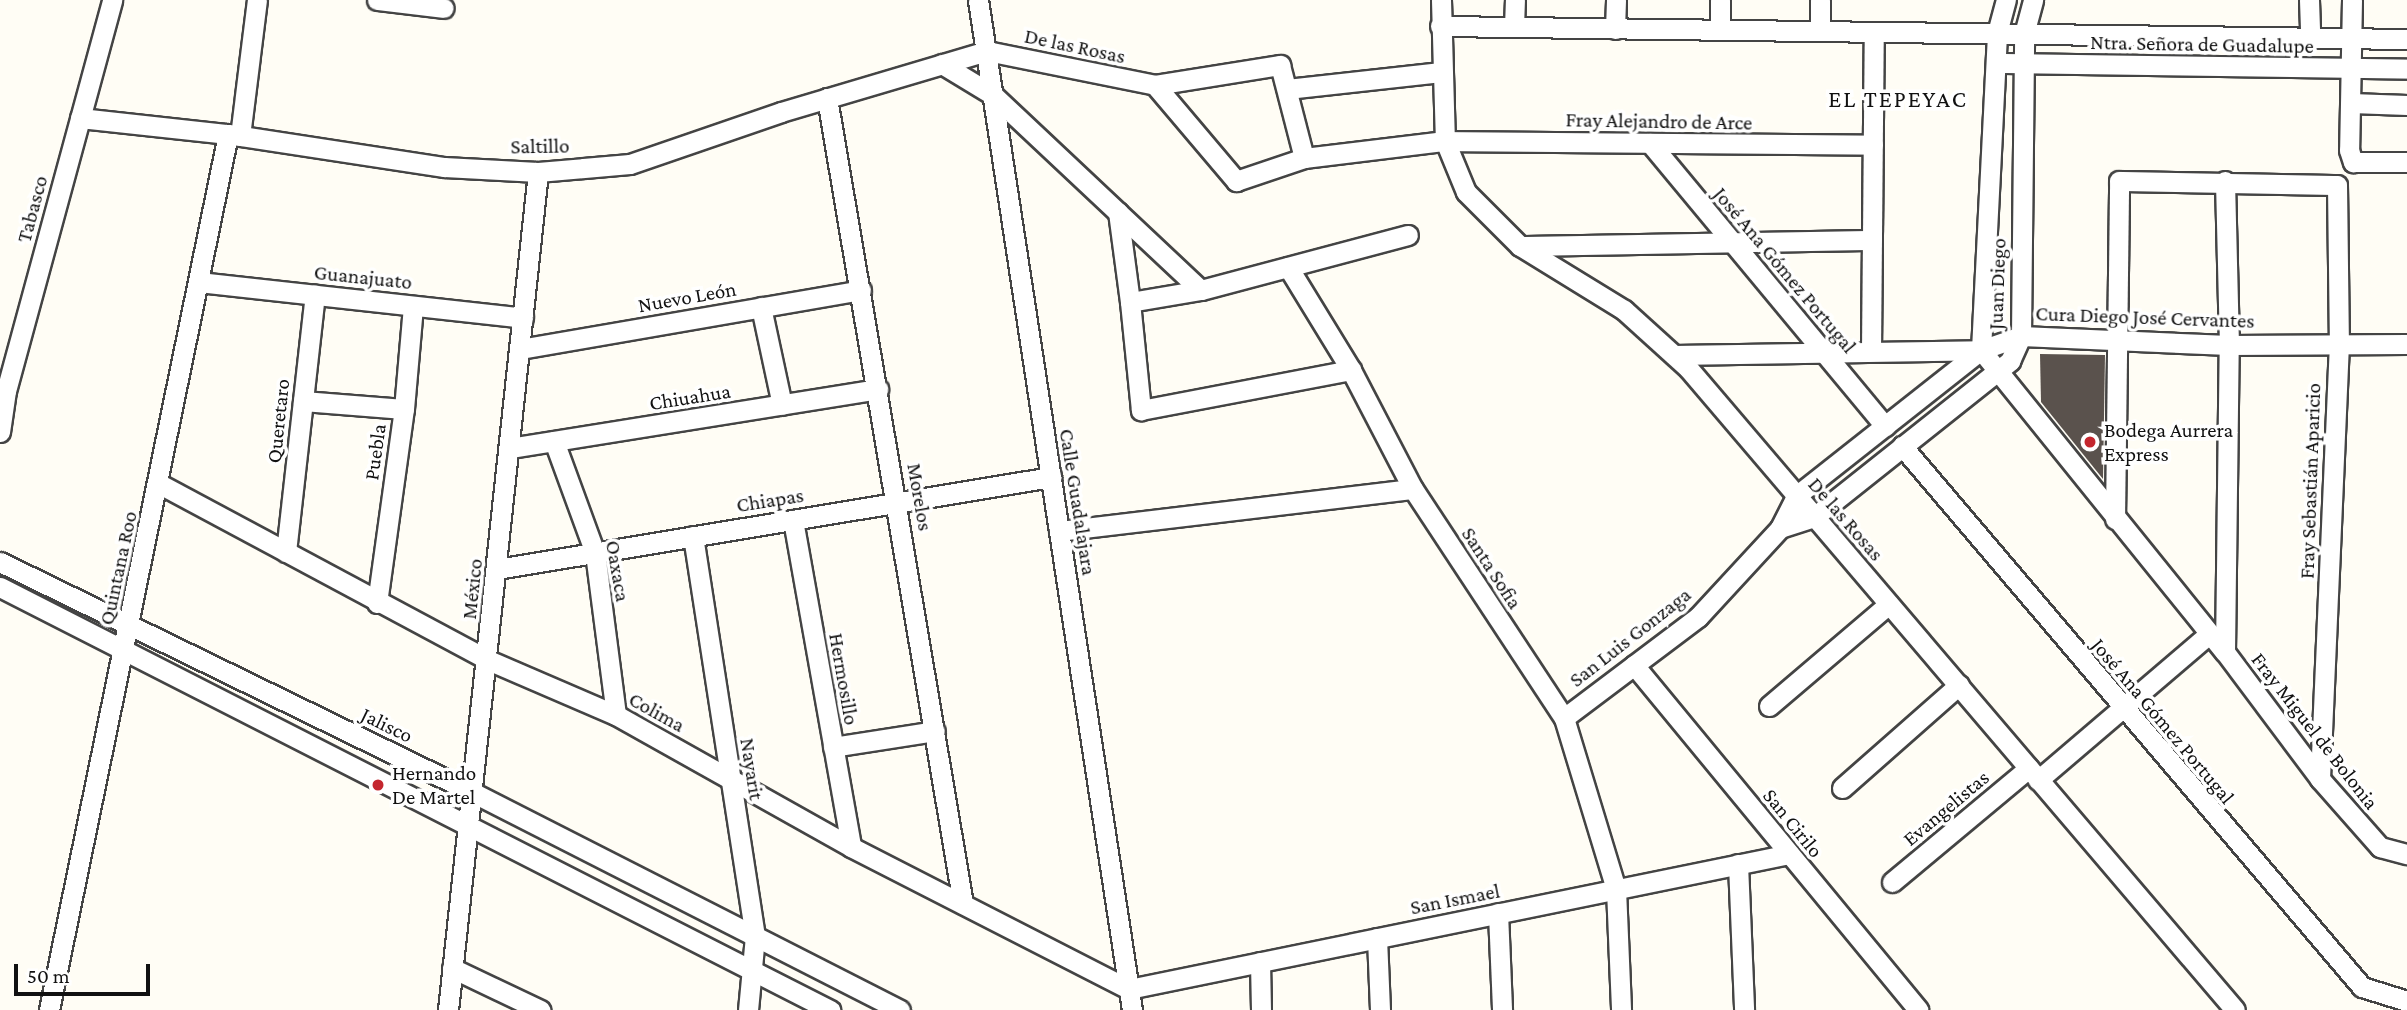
<!DOCTYPE html>
<html>
<head>
<meta charset="utf-8">
<style>
	body { margin:0 }
	#map { position:relative; width:2407px; height:1010px; overflow:hidden; background:#fffdf5; font-family:"Crimson Pro",serif }
	div>[style] { position:absolute }
	[style*='--x'] { left:calc(var(--x)*1px); top:calc(var(--y)*1px); width:calc(var(--w)*1px); rotate:calc(var(--a)*1deg) }
	.building>* { inset:0; background:#5a524d }
	.roads { filter:drop-shadow(2px 0 #444) drop-shadow(-2px 0 #444) drop-shadow(0 2px #444) drop-shadow(0 -2px #444) }
	.minor>* { height:19px; margin:-9.5px; padding:0 9.5px; transform-origin:9.5px; border-radius:9.5px; background:#fff }
	.dots>* { width:19px; height:19px; translate:-50% -50%; box-sizing:border-box; border:4px solid #fff; border-radius:50% }
	span { translate:-50% -50%; white-space:nowrap; text-align:center; line-height:1.15; -webkit-text-stroke:7px #fff; paint-order:stroke }
	.street-label { font-size:21px; color:#111 }
	.poi-label { font-size:21px; color:#111 }
	.left { translate:0 -50%; text-align:left }
	.quarter-label { font-size:24px; color:#111; letter-spacing:2px }
	.scale { position:absolute; left:14px; top:964px; width:136px; height:32px; box-sizing:border-box; border:4px solid #111; border-top:0; padding-left:9px; font-size:21px; line-height:24px; white-space:nowrap; color:#111; -webkit-text-stroke:5px #fff; paint-order:stroke }
</style>
</head>
<body>
<div id="map">
	<div class="building">
		<div style="clip-path:polygon(2040px 354px,2105px 355px,2103px 479px,2041px 402px)"></div>
	</div>
	<div class="roads">
		<div class="minor">
			<div style="--x:377;--y:0;--w:67;--a:6.8"></div>
			<div style="--x:978;--y:0;--w:1022;--a:81.33"></div>
			<div style="--x:1441;--y:0;--w:141;--a:88.4"></div>
			<div style="--x:1445;--y:141;--w:55;--a:67.6"></div>
			<div style="--x:1466;--y:192;--w:76;--a:45"></div>
			<div style="--x:1520;--y:246;--w:122;--a:31.6"></div>
			<div style="--x:1624;--y:310;--w:86;--a:42.2"></div>
			<div style="--x:1688;--y:368;--w:843;--a:49.57"></div>
			<div style="--x:2309;--y:0;--w:38;--a:88"></div>
			<div style="--x:2352;--y:0;--w:150;--a:91.1"></div>
			<div style="--x:2349;--y:150;--w:13;--a:72"></div>
			<div style="--x:2353;--y:162;--w:54;--a:0"></div>
			<div style="--x:1440;--y:26;--w:967;--a:0.77"></div>
			<div style="--x:1514;--y:27;--w:27;--a:-88"></div>
			<div style="--x:1615;--y:29;--w:29;--a:-88"></div>
			<div style="--x:1720;--y:30;--w:30;--a:-90"></div>
			<div style="--x:1820;--y:31;--w:31;--a:-90"></div>
			<div style="--x:1996;--y:63;--w:411;--a:0.8"></div>
			<div style="--x:942;--y:64;--w:60;--a:31.3"></div>
			<div style="--x:993;--y:95;--w:285;--a:43.2"></div>
			<div style="--x:1201;--y:290;--w:72;--a:170.4"></div>
			<div style="--x:1130;--y:302;--w:109;--a:84.2"></div>
			<div style="--x:1141;--y:410;--w:214;--a:-10.8"></div>
			<div style="--x:1351;--y:370;--w:134;--a:62.5"></div>
			<div style="--x:1155;--y:85;--w:126;--a:49.8"></div>
			<div style="--x:1236;--y:181;--w:72;--a:-18.7"></div>
			<div style="--x:1304;--y:158;--w:142;--a:-6.9"></div>
			<div style="--x:1445;--y:141;--w:428;--a:0.5"></div>
			<div style="--x:1287;--y:89;--w:155;--a:-6.3"></div>
			<div style="--x:827;--y:98;--w:817;--a:80.42"></div>
			<div style="--x:2351;--y:103;--w:56;--a:2"></div>
			<div style="--x:80;--y:118;--w:149;--a:6.2"></div>
			<div style="--x:228;--y:134;--w:219;--a:8.7"></div>
			<div style="--x:444;--y:167;--w:94;--a:3"></div>
			<div style="--x:538;--y:172;--w:92;--a:-5"></div>
			<div style="--x:630;--y:164;--w:160;--a:-19"></div>
			<div style="--x:781;--y:112;--w:215;--a:-16.5"></div>
			<div style="--x:987;--y:51;--w:171;--a:11.4"></div>
			<div style="--x:1155;--y:85;--w:127;--a:-9.1"></div>
			<div style="--x:1280;--y:65;--w:96;--a:75.5"></div>
			<div style="--x:240;--y:136;--w:137;--a:-82.9"></div>
			<div style="--x:1650;--y:143;--w:368;--a:50.3"></div>
			<div style="--x:1118;--y:212;--w:91;--a:82.4"></div>
			<div style="--x:1520;--y:246;--w:352;--a:-1"></div>
			<div style="--x:1288;--y:267;--w:121;--a:58.5"></div>
			<div style="--x:199;--y:282;--w:326;--a:6.3"></div>
			<div style="--x:1201;--y:290;--w:214;--a:-14.9"></div>
			<div style="--x:761;--y:307;--w:100;--a:77.9"></div>
			<div style="--x:520;--y:349;--w:346;--a:-9.8"></div>
			<div style="--x:1981;--y:350;--w:388;--a:51.1"></div>
			<div style="--x:2225;--y:652;--w:159;--a:53.2"></div>
			<div style="--x:2320;--y:779;--w:91;--a:48.6"></div>
			<div style="--x:2380;--y:847;--w:28;--a:15"></div>
			<div style="--x:1981;--y:350;--w:317;--a:-87.1"></div>
			<div style="--x:1997;--y:33;--w:34;--a:-75"></div>
			<div style="--x:1871;--y:351;--w:319;--a:-89.5"></div>
			<div style="--x:1674;--y:355;--w:307;--a:-0.9"></div>
			<div style="--x:1981;--y:350;--w:42;--a:-19.3"></div>
			<div style="--x:2021;--y:336;--w:208;--a:2.5"></div>
			<div style="--x:2229;--y:345;--w:178;--a:-0.3"></div>
			<div style="--x:303;--y:401;--w:101;--a:4.5"></div>
			<div style="--x:0;--y:432;--w:41;--a:-81.7"></div>
			<div style="--x:6;--y:391;--w:405;--a:-74.8"></div>
			<div style="--x:554;--y:441;--w:119;--a:69.9"></div>
			<div style="--x:595;--y:553;--w:163;--a:82.6"></div>
			<div style="--x:1902;--y:446;--w:710;--a:49.63"></div>
			<div style="--x:2362;--y:987;--w:47;--a:17.3"></div>
			<div style="--x:510;--y:448;--w:373;--a:-9.1"></div>
			<div style="--x:158;--y:483;--w:374;--a:28.2"></div>
			<div style="--x:488;--y:660;--w:139;--a:23.3"></div>
			<div style="--x:616;--y:715;--w:270;--a:29.3"></div>
			<div style="--x:851;--y:847;--w:312;--a:27.1"></div>
			<div style="--x:1129;--y:989;--w:674;--a:-11.56"></div>
			<div style="--x:2115;--y:519;--w:338;--a:-89.3"></div>
			<div style="--x:2119;--y:181;--w:218;--a:1.1"></div>
			<div style="--x:2337;--y:185;--w:158;--a:89.3"></div>
			<div style="--x:2339;--y:343;--w:436;--a:92.5"></div>
			<div style="--x:793;--y:520;--w:332;--a:79.9"></div>
			<div style="--x:1780;--y:528;--w:36;--a:-18"></div>
			<div style="--x:1814;--y:517;--w:251;--a:-38.5"></div>
			<div style="--x:2010;--y:361;--w:27;--a:-66"></div>
			<div style="--x:2021;--y:336;--w:302;--a:-89.4"></div>
			<div style="--x:2024;--y:34;--w:35;--a:-75"></div>
			<div style="--x:1059;--y:531;--w:356;--a:-6.8"></div>
			<div style="--x:1413;--y:489;--w:274;--a:56.6"></div>
			<div style="--x:1564;--y:718;--w:179;--a:73.1"></div>
			<div style="--x:1616;--y:889;--w:121;--a:87.6"></div>
			<div style="--x:693;--y:536;--w:405;--a:81.2"></div>
			<div style="--x:755;--y:936;--w:74;--a:95.4"></div>
			<div style="--x:286;--y:552;--w:259;--a:-83.6"></div>
			<div style="--x:0;--y:562;--w:527;--a:25.98"></div>
			<div style="--x:474;--y:793;--w:478;--a:27"></div>
			<div style="--x:497;--y:569;--w:562;--a:-9.43"></div>
			<div style="--x:0;--y:587;--w:932;--a:27.01"></div>
			<div style="--x:377;--y:603;--w:196;--a:-82.1"></div>
			<div style="--x:404;--y:409;--w:103;--a:-85"></div>
			<div style="--x:2225;--y:652;--w:307;--a:-89.3"></div>
			<div style="--x:2229;--y:345;--w:164;--a:-91.4"></div>
			<div style="--x:1634;--y:665;--w:447;--a:50.5"></div>
			<div style="--x:1769;--y:706;--w:157;--a:-40.4"></div>
			<div style="--x:1564;--y:718;--w:168;--a:-37"></div>
			<div style="--x:1698;--y:617;--w:121;--a:-47.3"></div>
			<div style="--x:1780;--y:528;--w:36;--a:-63"></div>
			<div style="--x:1796;--y:496;--w:236;--a:-38.3"></div>
			<div style="--x:833;--y:747;--w:103;--a:-8.9"></div>
			<div style="--x:2038;--y:780;--w:225;--a:-40.5"></div>
			<div style="--x:1842;--y:788;--w:156;--a:-41.4"></div>
			<div style="--x:1738;--y:864;--w:146;--a:87.6"></div>
			<div style="--x:1892;--y:882;--w:178;--a:-39.8"></div>
			<div style="--x:1498;--y:913;--w:97;--a:87.6"></div>
			<div style="--x:1377;--y:938;--w:72;--a:87.6"></div>
			<div style="--x:1260;--y:962;--w:48;--a:88.8"></div>
			<div style="--x:452;--y:968;--w:98;--a:25.5"></div>
			<div style="--x:49;--y:1010;--w:894;--a:-78.45"></div>
			<div style="--x:448;--y:1010;--w:843;--a:-83.87"></div>
		</div>
	</div>
	<div class="dots">
		<div style="left:2090px;top:442px;background:#c4262e"></div>
		<div style="left:378px;top:785px;background:#c4262e"></div>
	</div>
	<div class="street-label">
		<span style="left:2202px;top:44px;rotate:1deg">Ntra. Señora de Guadalupe</span>
		<span style="left:1075px;top:46px;rotate:12deg">De las Rosas</span>
		<span style="left:1659px;top:121px;rotate:1deg">Fray Alejandro de Arce</span>
		<span style="left:540px;top:146px;rotate:-1deg">Saltillo</span>
		<span style="left:32px;top:209px;rotate:-75deg">Tabasco</span>
		<span style="left:1785px;top:270px;rotate:50deg">José Ana Gómez Portugal</span>
		<span style="left:363px;top:277px;rotate:6deg">Guanajuato</span>
		<span style="left:1997px;top:284px;rotate:-88deg">Juan Diego</span>
		<span style="left:687px;top:297px;rotate:-10deg">Nuevo León</span>
		<span style="left:2145px;top:317px;rotate:2deg">Cura Diego José Cervantes</span>
		<span style="left:690px;top:397px;rotate:-9deg">Chiuahua</span>
		<span style="left:278px;top:421px;rotate:-84deg">Queretaro</span>
		<span style="left:375px;top:452px;rotate:-82deg">Puebla</span>
		<span style="left:2310px;top:481px;rotate:-88deg">Fray Sebastián Aparicio</span>
		<span style="left:920px;top:497px;rotate:80deg">Morelos</span>
		<span style="left:770px;top:500px;rotate:-9deg">Chiapas</span>
		<span style="left:1078px;top:502px;rotate:81deg">Calle Guadalajara</span>
		<span style="left:1846px;top:519px;rotate:49deg">De las Rosas</span>
		<span style="left:118px;top:568px;rotate:-78deg">Quintana Roo</span>
		<span style="left:1492px;top:568px;rotate:57deg">Santa Sofia</span>
		<span style="left:618px;top:571px;rotate:80deg">Oaxaca</span>
		<span style="left:472px;top:589px;rotate:-84deg">México</span>
		<span style="left:1630px;top:637px;rotate:-38deg">San Luis Gonzaga</span>
		<span style="left:844px;top:679px;rotate:80deg">Hermosillo</span>
		<span style="left:657px;top:712px;rotate:29deg">Colima</span>
		<span style="left:2163px;top:721px;rotate:50deg">José Ana Gómez Portugal</span>
		<span style="left:387px;top:725px;rotate:26deg">Jalisco</span>
		<span style="left:2315px;top:731px;rotate:52deg">Fray Miguel de Bolonia</span>
		<span style="left:752px;top:769px;rotate:81deg">Nayarit</span>
		<span style="left:1946px;top:808px;rotate:-40deg">Evangelistas</span>
		<span style="left:1793px;top:823px;rotate:51deg">San Cirilo</span>
		<span style="left:1455px;top:899px;rotate:-11deg">San Ismael</span>
	</div>
	<div class="poi-label">
		<span class="left" style="left:2104px;top:442px">Bodega Aurrera<br>Express</span>
		<span class="left" style="left:392px;top:785px">Hernando<br>De Martel</span>
	</div>
	<div class="quarter-label">
		<span style="left:1898px;top:99px">EL TEPEYAC</span>
	</div>
	<div class="scale">50 m</div>
</div>
</body>
</html>
